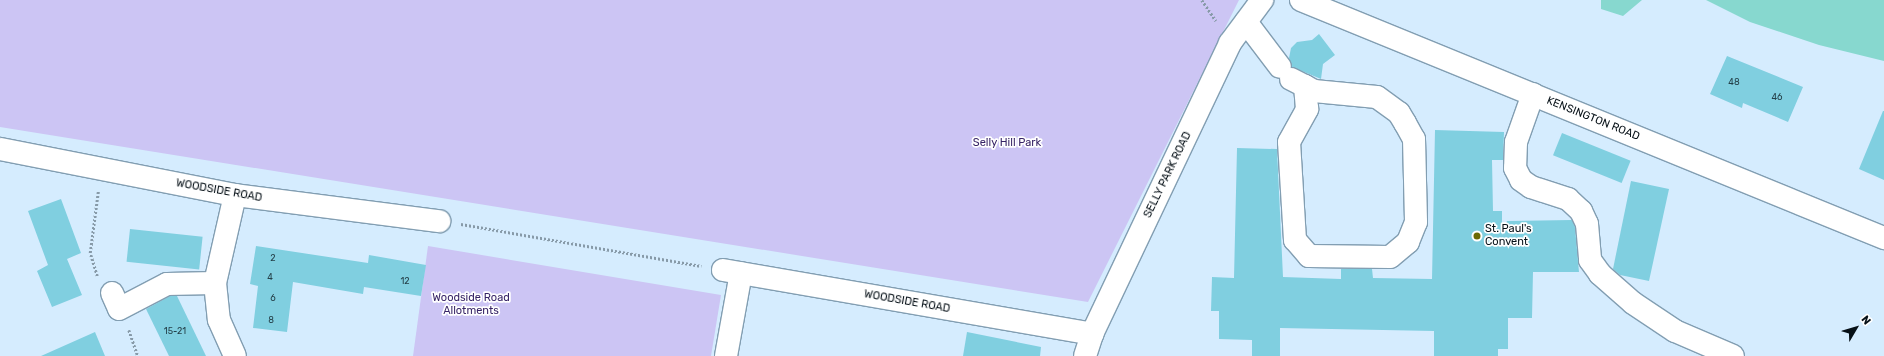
<!DOCTYPE html>
<html>
<head>
<meta charset="utf-8">
<style>
	body { margin:0 }
	#map { position:relative; width:1884px; height:356px; overflow:hidden; background:#d5ecfe; font-family:Rubik,sans-serif }
	div>[style] { position:absolute }
	[style*='--x'] { left:calc(var(--x)*1px); top:calc(var(--y)*1px); width:calc(var(--w)*1px); rotate:calc(var(--a)*1deg) }
	.green>* { inset:0; background:#ccc5f4 }
	.water>* { inset:0; background:#87d8cf }
	.building>* { inset:0; background:#80cfe0; transform-origin:0 0 }
	.path>* { height:2.5px; margin-top:-1.25px; transform-origin:0; background:repeating-linear-gradient(90deg,#879aa8 0 2px,transparent 0 4px) }
	.roads { filter:drop-shadow(1px 0 #829eb2) drop-shadow(-1px 0 #829eb2) drop-shadow(0 1px #829eb2) drop-shadow(0 -1px #829eb2) }
	.minor>* { height:22px; margin:-11px; padding:0 11px; transform-origin:11px; border-radius:11px; background:#fff }
	.dots>* { width:11px; height:11px; translate:-50% -50%; box-sizing:border-box; border:2px solid #fff; border-radius:50% }
	span { translate:-50% -50%; white-space:nowrap; text-align:center; line-height:1.15; -webkit-text-stroke:3.5px #fff; paint-order:stroke }
	.number-label { font-size:9px; color:#244049 }
	.number-label span { -webkit-text-stroke-width:0 }
	.street-label { font-size:11px; color:#061017 }
	.park-label { font-size:11px; color:#372466 }
	.poi-label { font-size:11px; color:#061017 }
	.left { translate:0 -50%; text-align:left }
	.north { position:absolute; left:1836px; top:308px; width:40px; height:40px; -webkit-text-stroke:3px #fff; paint-order:stroke; rotate:52deg; font-size:11px; font-weight:700; line-height:16px; text-align:center; color:#061017 }
	.north::after { content:''; display:block; margin:auto; width:14px; height:18px; background:#061017; clip-path:polygon(50% 0,100% 100%,50% 72%,0 100%) }
</style>
</head>
<body>
<div id="map">
	<div class="green">
		<div style="clip-path:polygon(0 0,1239px 0,1088px 302px,0 127px)"></div>
		<div style="clip-path:polygon(428px 246px,721px 295px,711px 356px,413px 356px)"></div>
	</div>
	<div class="water">
		<div style="clip-path:polygon(1601px 0,1642px 0,1623px 16px,1601px 9px)"></div>
		<div style="clip-path:polygon(1706px 0,1884px 0,1884px 61px,1819px 45px,1750px 22px)"></div>
	</div>
	<div class="building">
		<div style="clip-path:polygon(1319px 34px,1335px 55px,1323px 64px,1321px 79px,1292px 67px,1289px 58px,1291px 48px,1297px 42px,1312px 40px)"></div>
		<div style="clip-path:polygon(1727px 56px,1803px 87px,1788px 122px,1743px 103px,1742px 108px,1710px 94px)"></div>
		<div style="clip-path:polygon(1883px 111px,1884px 111px,1884px 180px,1859px 169px)"></div>
		<div style="clip-path:polygon(1435px 130px,1504px 132px,1503px 160px,1492px 160px,1493px 211px,1502px 211px,1502px 235px,1507px 221px,1572px 220px,1575px 227px,1579px 272px,1533px 272px,1532px 318px,1508px 318px,1508px 349px,1498px 349px,1498px 356px,1434px 356px,1434px 331px,1280px 328px,1280px 356px,1252px 356px,1252px 340px,1219px 339px,1219px 311px,1211px 311px,1212px 277px,1234px 278px,1237px 148px,1277px 149px,1283px 277px,1341px 279px,1341px 269px,1372px 269px,1373px 278px,1432px 279px)"></div>
		<div style="left:1562px;top:133px;width:74px;height:24px;rotate:22deg"></div>
		<div style="clip-path:polygon(1631px 181px,1669px 189px,1649px 281px,1620px 275px,1613px 269px)"></div>
		<div style="clip-path:polygon(61px 199px,81px 253px,67px 259px,82px 295px,52px 307px,37px 271px,48px 265px,28px 211px)"></div>
		<div style="left:130px;top:229px;width:73px;height:33px;rotate:6deg"></div>
		<div style="clip-path:polygon(256px 246px,368px 263px,369px 255px,426px 265px,421px 296px,364px 287px,363px 294px,293px 282px,287px 332px,253px 328px,258px 286px,250px 284px)"></div>
		<div style="clip-path:polygon(170px 296px,177px 296px,206px 356px,169px 356px,146px 309px)"></div>
		<div style="clip-path:polygon(95px 332px,105px 356px,41px 356px)"></div>
		<div style="clip-path:polygon(967px 332px,1041px 347px,1040px 356px,963px 356px)"></div>
	</div>
	<div class="path">
		<div style="--x:1202;--y:0;--w:25;--a:56"></div>
		<div style="--x:461;--y:224;--w:244;--a:9.9"></div>
		<div style="--x:97;--y:276;--w:24;--a:-107"></div>
		<div style="--x:90;--y:253;--w:62;--a:-82.5"></div>
		<div style="--x:129;--y:330;--w:28;--a:71"></div>
	</div>
	<div class="roads">
		<div class="minor">
			<div style="--x:1301;--y:0;--w:630;--a:22.21"></div>
			<div style="--x:1246;--y:22;--w:56;--a:52.9"></div>
			<div style="--x:1291;--y:79;--w:16;--a:27"></div>
			<div style="--x:1305;--y:86;--w:10;--a:29"></div>
			<div style="--x:1314;--y:91;--w:63;--a:5.4"></div>
			<div style="--x:1377;--y:97;--w:27;--a:36"></div>
			<div style="--x:1399;--y:113;--w:12;--a:59"></div>
			<div style="--x:1405;--y:123;--w:18;--a:61"></div>
			<div style="--x:1414;--y:139;--w:83;--a:88.6"></div>
			<div style="--x:1416;--y:222;--w:22;--a:112"></div>
			<div style="--x:1408;--y:242;--w:23;--a:140"></div>
			<div style="--x:1390;--y:257;--w:81;--a:-179.3"></div>
			<div style="--x:1309;--y:256;--w:21;--a:-131"></div>
			<div style="--x:1295;--y:240;--w:98;--a:-93.5"></div>
			<div style="--x:1289;--y:142;--w:38;--a:-61"></div>
			<div style="--x:1307;--y:109;--w:23;--a:-95"></div>
			<div style="--x:1533;--y:94;--w:51;--a:109.5"></div>
			<div style="--x:1516;--y:142;--w:26;--a:92"></div>
			<div style="--x:1515;--y:168;--w:13;--a:63"></div>
			<div style="--x:1521;--y:180;--w:12;--a:35"></div>
			<div style="--x:1531;--y:187;--w:39;--a:18"></div>
			<div style="--x:1568;--y:199;--w:18;--a:43"></div>
			<div style="--x:1581;--y:211;--w:14;--a:65"></div>
			<div style="--x:1587;--y:224;--w:36;--a:85"></div>
			<div style="--x:1590;--y:260;--w:17;--a:54"></div>
			<div style="--x:1600;--y:274;--w:44;--a:41.3"></div>
			<div style="--x:1633;--y:303;--w:50;--a:33.7"></div>
			<div style="--x:1675;--y:331;--w:63;--a:23.3"></div>
			<div style="--x:0;--y:149;--w:239;--a:11.1"></div>
			<div style="--x:235;--y:195;--w:206;--a:7.3"></div>
			<div style="--x:235;--y:195;--w:90;--a:102.8"></div>
			<div style="--x:215;--y:283;--w:37;--a:84"></div>
			<div style="--x:219;--y:320;--w:39;--a:66"></div>
			<div style="--x:723;--y:270;--w:375;--a:9.8"></div>
			<div style="--x:112;--y:293;--w:17;--a:66"></div>
			<div style="--x:119;--y:309;--w:54;--a:-27.5"></div>
			<div style="--x:167;--y:284;--w:48;--a:-1.2"></div>
			<div style="--x:726;--y:356;--w:84;--a:-79.8"></div>
			<div style="--x:1085;--y:356;--w:23;--a:-72"></div>
			<div style="--x:1092;--y:334;--w:322;--a:-64.6"></div>
			<div style="--x:1230;--y:43;--w:54;--a:-53.3"></div>
		</div>
	</div>
	<div class="dots">
		<div style="left:1477px;top:236px;background:#6b6903"></div>
	</div>
	<div class="number-label">
		<span style="left:1734px;top:82px">48</span>
		<span style="left:1777px;top:97px">46</span>
		<span style="left:273px;top:258px">2</span>
		<span style="left:270px;top:277px">4</span>
		<span style="left:405px;top:281px">12</span>
		<span style="left:273px;top:298px">6</span>
		<span style="left:271px;top:320px">8</span>
		<span style="left:175px;top:331px">15-21</span>
	</div>
	<div class="street-label">
		<span style="left:1593px;top:119px;rotate:22deg">KENSINGTON ROAD</span>
		<span style="left:1168px;top:175px;rotate:-64deg">SELLY PARK ROAD</span>
		<span style="left:219px;top:191px;rotate:10deg">WOODSIDE ROAD</span>
		<span style="left:907px;top:302px;rotate:10deg">WOODSIDE ROAD</span>
	</div>
	<div class="park-label">
		<span style="left:1007px;top:143px">Selly Hill Park</span>
		<span style="left:471px;top:305px">Woodside Road<br>Allotments</span>
	</div>
	<div class="poi-label">
		<span class="left" style="left:1485px;top:236px">St. Paul's<br>Convent</span>
	</div>
	<div class="north">N</div>
</div>
</body>
</html>
